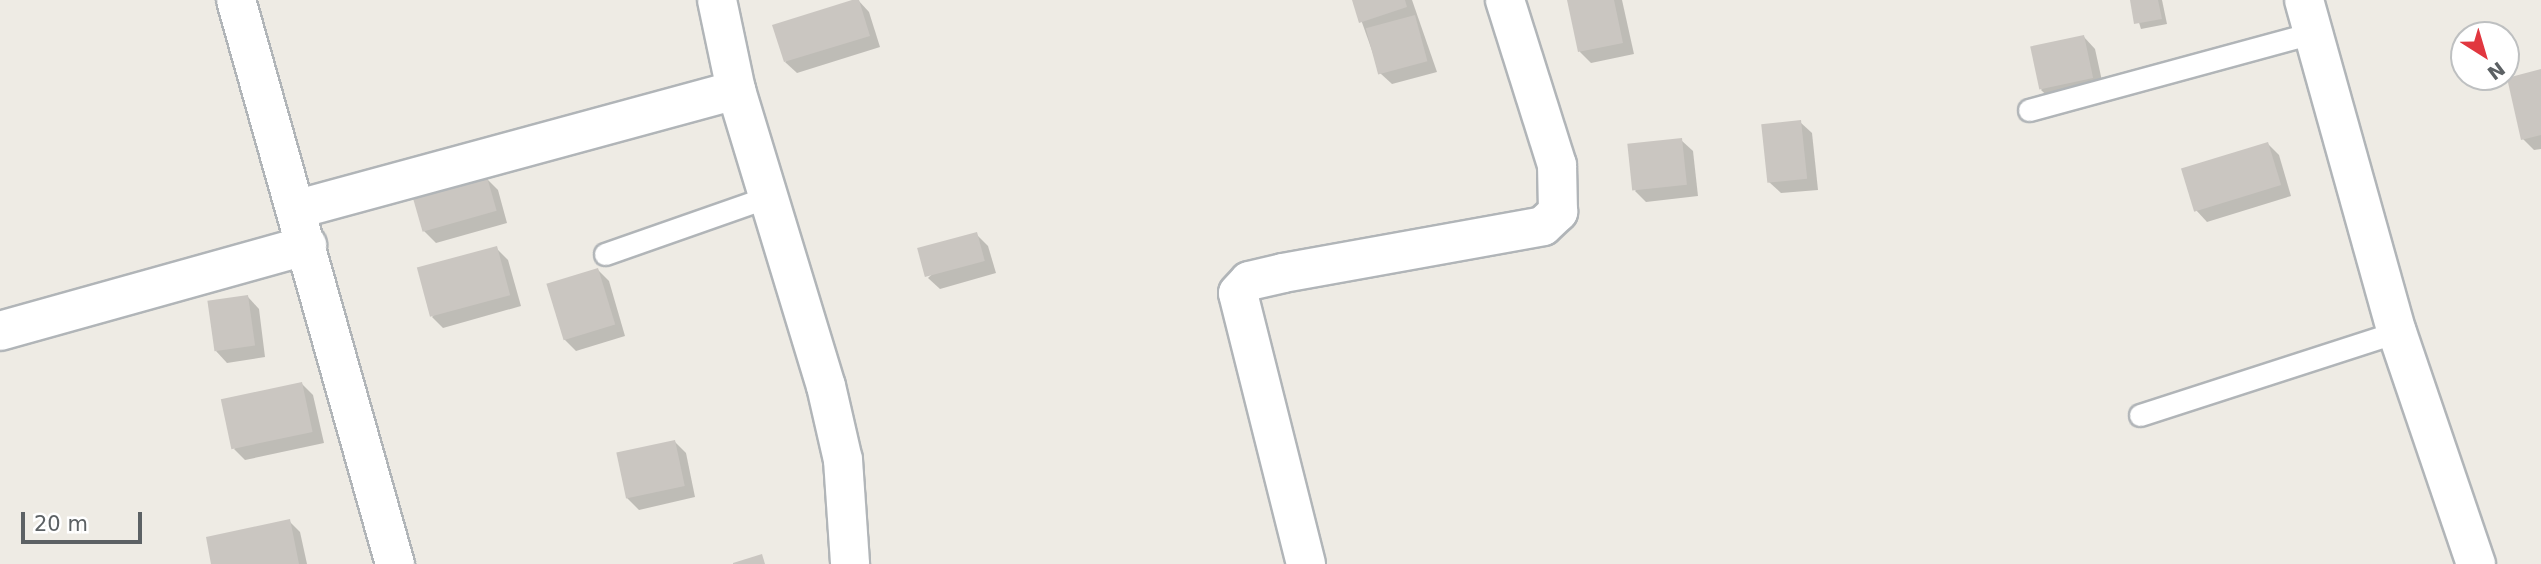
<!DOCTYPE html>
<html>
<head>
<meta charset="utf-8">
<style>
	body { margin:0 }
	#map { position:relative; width:2541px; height:564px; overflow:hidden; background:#eeebe4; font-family:"DejaVu Sans",sans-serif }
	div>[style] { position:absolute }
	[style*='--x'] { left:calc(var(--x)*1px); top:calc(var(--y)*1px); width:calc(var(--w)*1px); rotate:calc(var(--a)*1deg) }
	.shadow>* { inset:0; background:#0003 }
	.building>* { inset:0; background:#cac6c1; transform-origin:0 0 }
	.roads { filter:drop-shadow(2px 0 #b1b5b8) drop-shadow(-2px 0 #b1b5b8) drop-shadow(0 2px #b1b5b8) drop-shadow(0 -2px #b1b5b8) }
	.lane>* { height:21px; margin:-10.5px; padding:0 10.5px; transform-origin:10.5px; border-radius:10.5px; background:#fff }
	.street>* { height:38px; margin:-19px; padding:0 19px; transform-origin:19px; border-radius:19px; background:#fff }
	span { translate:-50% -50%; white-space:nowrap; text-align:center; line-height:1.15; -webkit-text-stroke:6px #fff; paint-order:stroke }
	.north { position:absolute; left:2450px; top:21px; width:70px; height:70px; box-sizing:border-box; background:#fff; border:2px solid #bec0c1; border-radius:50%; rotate:143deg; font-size:19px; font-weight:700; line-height:28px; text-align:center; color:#5c6164 }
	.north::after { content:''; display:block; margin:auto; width:24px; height:32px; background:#e1373f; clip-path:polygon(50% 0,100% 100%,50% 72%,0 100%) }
	.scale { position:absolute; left:21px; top:512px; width:121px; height:32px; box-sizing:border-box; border:4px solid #5c6164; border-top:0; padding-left:9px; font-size:21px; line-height:24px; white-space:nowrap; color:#5c6164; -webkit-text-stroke:5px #fff; paint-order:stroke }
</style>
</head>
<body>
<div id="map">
	<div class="shadow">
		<div style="clip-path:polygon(858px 0,869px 12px,880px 47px,797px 73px,785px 62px)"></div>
		<div style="clip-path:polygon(1354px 0,1412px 0,1437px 72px,1392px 84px,1380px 73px)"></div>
		<div style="clip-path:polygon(1569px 0,1622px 0,1634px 54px,1591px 63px,1580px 52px)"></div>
		<div style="clip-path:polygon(2132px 0,2162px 0,2167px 24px,2141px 29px)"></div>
		<div style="clip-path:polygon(2084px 37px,2095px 49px,2104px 90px,2053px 101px,2041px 90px)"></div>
		<div style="clip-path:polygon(2541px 71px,2541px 149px,2534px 150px,2523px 139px)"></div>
		<div style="clip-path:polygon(1800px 122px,1812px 133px,1818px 190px,1781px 193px,1769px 182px)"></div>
		<div style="clip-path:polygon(1681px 140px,1693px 151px,1698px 196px,1646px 202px,1635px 191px)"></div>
		<div style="clip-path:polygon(2268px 144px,2279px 155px,2291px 196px,2207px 222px,2196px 210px)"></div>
		<div style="clip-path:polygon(487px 179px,498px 190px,507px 223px,436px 243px,424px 231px)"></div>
		<div style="clip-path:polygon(976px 234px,988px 246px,996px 273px,940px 289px,928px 278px)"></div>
		<div style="clip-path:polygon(496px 248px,508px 260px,521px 306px,443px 328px,432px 317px)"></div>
		<div style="clip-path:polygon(598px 270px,609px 281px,625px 336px,576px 351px,564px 339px)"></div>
		<div style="clip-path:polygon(248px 297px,259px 309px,265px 357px,227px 363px,216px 351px)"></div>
		<div style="clip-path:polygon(302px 384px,313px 395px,324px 443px,245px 460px,234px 449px)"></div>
		<div style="clip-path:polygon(675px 442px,686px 453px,695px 497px,639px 510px,627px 498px)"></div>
		<div style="clip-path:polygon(289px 521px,300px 532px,307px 564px,213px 564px)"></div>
	</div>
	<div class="building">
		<div style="clip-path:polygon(852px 0,859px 0,870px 36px,784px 62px,772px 25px)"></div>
		<div style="clip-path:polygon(1352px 0,1405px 0,1407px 7px,1359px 23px)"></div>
		<div style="clip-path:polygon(1567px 0,1614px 0,1623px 43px,1578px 52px)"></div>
		<div style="clip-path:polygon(2130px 0,2158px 0,2162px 19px,2134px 24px)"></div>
		<div style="left:1415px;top:15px;width:48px;height:51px;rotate:75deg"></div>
		<div style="left:2084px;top:35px;width:44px;height:55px;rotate:78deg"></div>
		<div style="clip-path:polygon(2541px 69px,2541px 135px,2521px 140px,2507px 78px)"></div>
		<div style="left:1801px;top:120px;width:59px;height:40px;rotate:84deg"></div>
		<div style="left:1682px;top:138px;width:47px;height:55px;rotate:84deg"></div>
		<div style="left:2268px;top:142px;width:45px;height:91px;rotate:73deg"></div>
		<div style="left:487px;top:177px;width:35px;height:77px;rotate:74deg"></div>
		<div style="left:977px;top:232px;width:30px;height:62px;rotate:75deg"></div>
		<div style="left:497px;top:246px;width:51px;height:83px;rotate:75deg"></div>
		<div style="left:598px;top:268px;width:59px;height:54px;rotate:73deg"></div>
		<div style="left:248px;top:295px;width:51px;height:41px;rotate:82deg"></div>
		<div style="left:302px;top:382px;width:51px;height:83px;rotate:78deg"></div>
		<div style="left:675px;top:440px;width:47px;height:60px;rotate:78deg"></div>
		<div style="clip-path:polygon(290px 519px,299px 564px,211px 564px,206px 537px)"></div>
		<div style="clip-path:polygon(762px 554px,765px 564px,733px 564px,733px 563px)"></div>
	</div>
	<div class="roads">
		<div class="lane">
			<div style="--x:2029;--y:110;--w:293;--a:-15.2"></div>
			<div style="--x:605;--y:254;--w:176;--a:-19.3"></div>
			<div style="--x:2140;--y:415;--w:270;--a:-17.9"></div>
		</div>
		<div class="street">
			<div style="--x:236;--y:0;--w:586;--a:74.26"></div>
			<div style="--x:717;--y:0;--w:92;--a:78.1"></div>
			<div style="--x:736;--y:90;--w:309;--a:73.1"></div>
			<div style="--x:826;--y:386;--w:76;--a:77.1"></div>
			<div style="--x:843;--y:460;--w:104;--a:86.1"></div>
			<div style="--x:2304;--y:0;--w:345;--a:74.4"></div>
			<div style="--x:2397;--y:332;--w:245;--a:71.2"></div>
			<div style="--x:298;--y:209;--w:454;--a:-15.2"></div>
			<div style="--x:0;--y:331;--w:319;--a:-15.6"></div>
			<div style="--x:1306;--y:564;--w:279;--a:-104.1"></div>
			<div style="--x:1238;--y:293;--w:16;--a:-47"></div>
			<div style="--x:1249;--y:281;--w:35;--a:-13"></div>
			<div style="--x:1283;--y:273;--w:264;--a:-10.2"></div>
			<div style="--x:1543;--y:226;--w:21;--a:-43"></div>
			<div style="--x:1558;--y:212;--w:47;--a:-91.2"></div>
			<div style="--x:1557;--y:165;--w:173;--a:-107.5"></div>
		</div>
	</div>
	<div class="north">N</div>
	<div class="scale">20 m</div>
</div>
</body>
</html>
